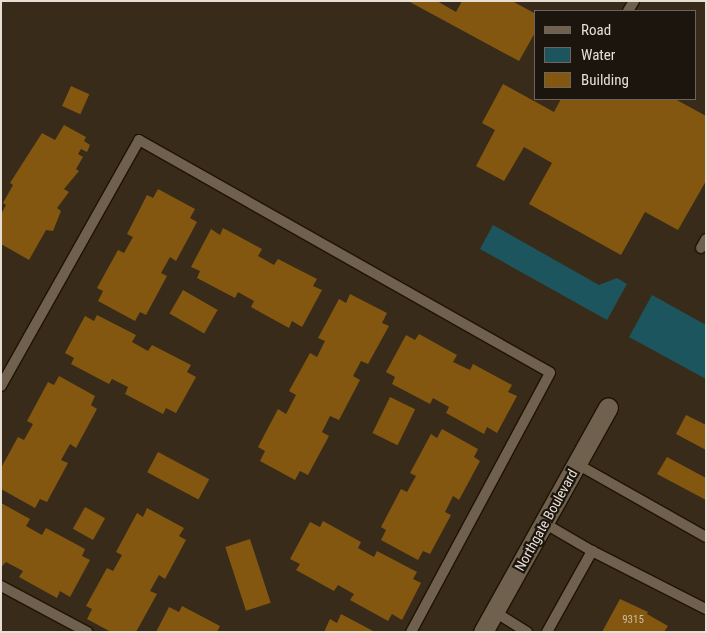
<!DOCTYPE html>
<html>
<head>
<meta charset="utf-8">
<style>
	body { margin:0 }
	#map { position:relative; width:707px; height:633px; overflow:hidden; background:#382b19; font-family:"Roboto Condensed",sans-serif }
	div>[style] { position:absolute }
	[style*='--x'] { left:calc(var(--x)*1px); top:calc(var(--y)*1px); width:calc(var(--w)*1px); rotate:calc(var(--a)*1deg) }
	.water>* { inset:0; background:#1d555e }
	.building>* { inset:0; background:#835710; transform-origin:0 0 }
	.roads { filter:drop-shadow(1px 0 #1f1303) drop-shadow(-1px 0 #1f1303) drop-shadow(0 1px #1f1303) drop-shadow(0 -1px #1f1303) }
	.service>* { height:10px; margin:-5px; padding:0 5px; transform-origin:5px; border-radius:5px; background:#70614e }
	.minor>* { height:19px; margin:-9.5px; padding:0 9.5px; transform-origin:9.5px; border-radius:9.5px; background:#70614e }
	span { translate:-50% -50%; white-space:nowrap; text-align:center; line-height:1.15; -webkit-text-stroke:4.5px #1b150d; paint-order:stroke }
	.number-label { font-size:11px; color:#cebca3 }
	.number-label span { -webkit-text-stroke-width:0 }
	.street-label { font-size:14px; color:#e7ded4 }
	.frame { position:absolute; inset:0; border:2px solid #e7ded4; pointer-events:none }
	.legend { position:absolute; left:534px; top:10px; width:162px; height:90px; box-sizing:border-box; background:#1b150d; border:1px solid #6d655d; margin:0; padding:6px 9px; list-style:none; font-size:15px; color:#e7ded4 }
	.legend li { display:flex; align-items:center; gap:10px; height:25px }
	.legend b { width:25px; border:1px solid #6d655d }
</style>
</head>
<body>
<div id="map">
	<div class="water">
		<div style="clip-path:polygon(493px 225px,599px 285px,617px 278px,627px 284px,607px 320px,480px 249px)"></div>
		<div style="clip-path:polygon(652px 295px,706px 325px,706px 379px,629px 337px)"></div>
	</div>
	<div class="building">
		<div style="clip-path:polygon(408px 1px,437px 1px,456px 12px,462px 1px,512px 1px,536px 14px,536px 31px,519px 61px)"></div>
		<div style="clip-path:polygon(503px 84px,554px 112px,561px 99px,675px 99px,706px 116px,706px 181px,678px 230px,645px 212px,621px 255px,529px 204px,552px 163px,524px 147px,504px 181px,476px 166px,495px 130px,482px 123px)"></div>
		<div style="left:71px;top:86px;width:20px;height:22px;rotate:24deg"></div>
		<div style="clip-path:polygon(64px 125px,86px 137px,84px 141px,90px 145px,87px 152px,81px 149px,78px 154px,83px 157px,76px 169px,79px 171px,64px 189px,69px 192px,57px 208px,61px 211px,53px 231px,46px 230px,29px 260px,1px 244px,1px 214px,6px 205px,3px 203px,13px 185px,10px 183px,42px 133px,55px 140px)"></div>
		<div style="clip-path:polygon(158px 189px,195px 209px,190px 218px,197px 222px,176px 261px,170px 257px,161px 273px,167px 276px,146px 315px,140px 312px,135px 321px,98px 301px,103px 291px,97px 288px,118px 250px,124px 253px,133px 237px,127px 234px,147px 195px,153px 198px)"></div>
		<div style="clip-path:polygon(223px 228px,262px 249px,258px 256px,274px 265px,278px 259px,317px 279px,313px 286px,322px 290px,302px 327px,292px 321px,289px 328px,251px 307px,254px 301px,238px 292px,235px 298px,197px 278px,200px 271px,191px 267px,211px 229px,220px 235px)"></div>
		<div style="left:183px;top:290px;width:40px;height:27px;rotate:30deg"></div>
		<div style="clip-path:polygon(350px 294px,387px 313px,382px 323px,389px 326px,368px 364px,361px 361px,353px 376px,360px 380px,339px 420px,330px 416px,322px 432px,329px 436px,308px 475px,300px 471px,295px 480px,260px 461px,265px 451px,258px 447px,278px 409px,286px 414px,296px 395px,289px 391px,310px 353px,317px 357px,325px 341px,318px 338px,339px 299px,346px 303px)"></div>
		<div style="clip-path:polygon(97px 315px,136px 335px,132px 342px,148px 351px,152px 345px,191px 365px,187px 372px,196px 377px,176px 413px,166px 408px,163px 414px,125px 394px,128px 387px,112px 379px,109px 384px,71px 364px,74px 358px,65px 353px,85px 316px,94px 321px)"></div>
		<div style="clip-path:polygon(419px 334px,457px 355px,453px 362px,470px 370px,473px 364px,512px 385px,508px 392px,517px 396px,497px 433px,487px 427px,484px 434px,446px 413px,449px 407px,433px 398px,430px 404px,392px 384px,395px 377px,386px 372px,406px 335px,415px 340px)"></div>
		<div style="clip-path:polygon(59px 376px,95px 396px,91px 405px,97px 409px,76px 448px,70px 444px,61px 460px,68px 463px,47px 502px,40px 499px,35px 508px,1px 489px,1px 468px,18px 437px,24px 440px,33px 424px,27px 421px,48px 382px,54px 385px)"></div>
		<div style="left:390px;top:397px;width:28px;height:40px;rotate:26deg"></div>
		<div style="clip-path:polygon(686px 415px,706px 425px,706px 450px,676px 434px)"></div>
		<div style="clip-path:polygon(442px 429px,478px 449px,474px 457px,480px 461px,459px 500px,453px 496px,445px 512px,451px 515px,430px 554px,423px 551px,418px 560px,381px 540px,386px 530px,381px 527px,401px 489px,407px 492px,416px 476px,410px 473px,431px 434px,437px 438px)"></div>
		<div style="left:158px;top:452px;width:58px;height:23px;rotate:28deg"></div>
		<div style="clip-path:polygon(667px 457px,706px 478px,706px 500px,657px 474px)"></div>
		<div style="clip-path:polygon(1px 503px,30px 519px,26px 526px,42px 535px,46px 528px,85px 549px,82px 556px,90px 560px,70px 597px,60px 591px,57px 598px,19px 577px,23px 571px,6px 562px,1px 567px)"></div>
		<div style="left:85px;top:507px;width:23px;height:25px;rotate:29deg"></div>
		<div style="clip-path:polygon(147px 508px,184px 528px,179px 536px,186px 540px,165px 579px,159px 575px,150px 591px,157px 594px,136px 632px,111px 632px,87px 619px,92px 609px,86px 606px,107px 568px,113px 571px,122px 555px,116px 552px,137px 513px,143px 517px)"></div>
		<div style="clip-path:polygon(323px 521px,361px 542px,358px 548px,374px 557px,377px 551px,417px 572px,413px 579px,421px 583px,402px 620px,392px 614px,388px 621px,350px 600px,354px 594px,338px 585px,334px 591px,296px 570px,300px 564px,290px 559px,310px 522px,320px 527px)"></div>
		<div style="left:250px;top:539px;width:67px;height:26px;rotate:72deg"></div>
		<div style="clip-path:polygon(620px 599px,648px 612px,647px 614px,668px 626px,664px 632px,602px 632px)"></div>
		<div style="clip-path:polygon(182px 606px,220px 626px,217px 632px,156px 632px,169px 607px,179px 612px)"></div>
		<div style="clip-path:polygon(341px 614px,375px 632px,324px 632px,330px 619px,337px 623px)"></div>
	</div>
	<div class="roads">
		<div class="service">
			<div style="--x:628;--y:11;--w:12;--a:-59"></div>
			<div style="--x:701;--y:248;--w:10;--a:-61"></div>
			<div style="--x:1;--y:386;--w:282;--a:-60.7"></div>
			<div style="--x:139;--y:140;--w:472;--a:29.5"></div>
			<div style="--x:550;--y:373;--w:294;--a:118.2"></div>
			<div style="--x:577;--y:464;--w:148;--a:29.5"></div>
			<div style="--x:544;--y:523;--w:56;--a:30.3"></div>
			<div style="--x:1;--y:586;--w:98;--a:28.1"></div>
			<div style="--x:495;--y:612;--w:38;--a:32"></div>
			<div style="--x:547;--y:632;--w:93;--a:-60.9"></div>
			<div style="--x:592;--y:551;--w:128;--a:27"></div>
		</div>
		<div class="minor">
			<div style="--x:483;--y:632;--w:257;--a:-60.9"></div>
		</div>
	</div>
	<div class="number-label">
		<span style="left:633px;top:620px">9315</span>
	</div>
	<div class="street-label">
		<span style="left:546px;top:520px;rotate:-61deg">Northgate Boulevard</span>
	</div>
	<div class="frame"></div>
	<ul class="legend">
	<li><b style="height:6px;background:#70614e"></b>Road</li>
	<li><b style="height:14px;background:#1d555e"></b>Water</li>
	<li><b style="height:14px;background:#835710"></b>Building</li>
	</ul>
</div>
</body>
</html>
